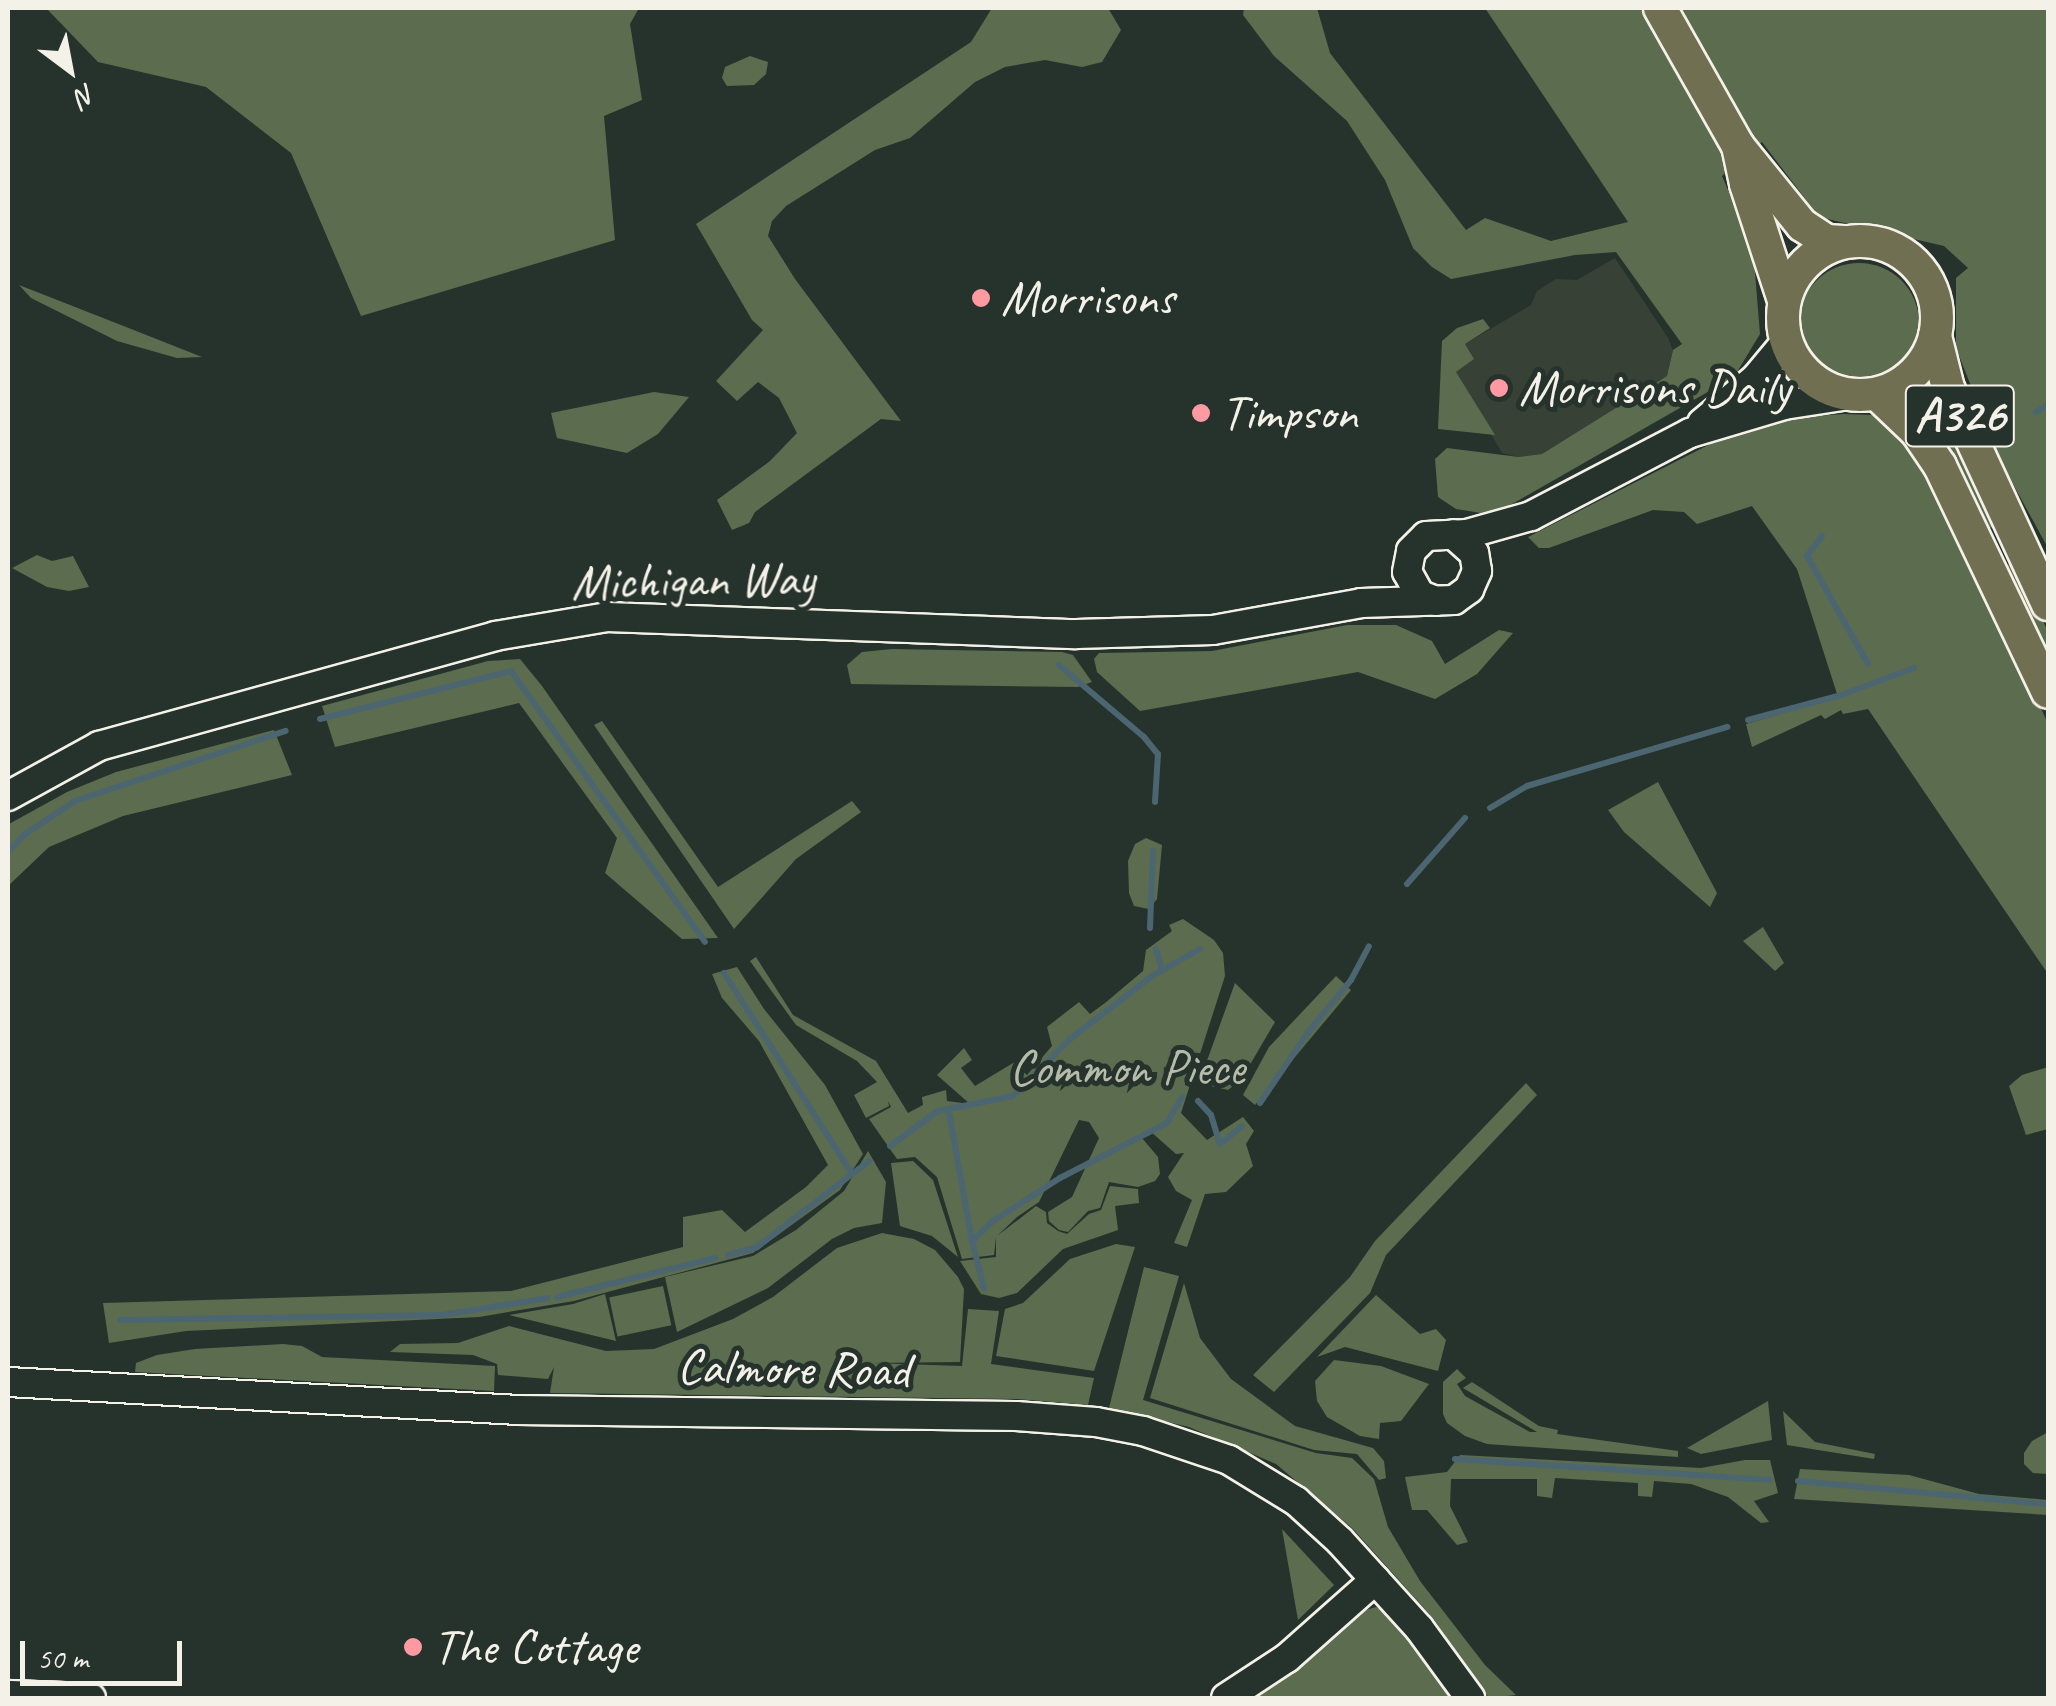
<!DOCTYPE html>
<html>
<head>
<meta charset="utf-8">
<style>
	body { margin:0 }
	#map { position:relative; width:2056px; height:1706px; overflow:hidden; background:#26332d; font-family:Caveat,sans-serif }
	div>[style] { position:absolute }
	[style*='--x'] { left:calc(var(--x)*1px); top:calc(var(--y)*1px); width:calc(var(--w)*1px); rotate:calc(var(--a)*1deg) }
	.built>* { inset:0; background:#384136 }
	.green>* { inset:0; background:#5c6c4e; transform-origin:0 0 }
	.round { border-radius:50% }
	.stream>* { height:6px; margin:-3px; padding:0 3px; transform-origin:3px; border-radius:3px; background:#4b6671 }
	.roads { filter:drop-shadow(2px 0 #f4f1e8) drop-shadow(-2px 0 #f4f1e8) drop-shadow(0 2px #f4f1e8) drop-shadow(0 -2px #f4f1e8) }
	.minor>* { height:28px; margin:-14px; padding:0 14px; transform-origin:14px; border-radius:14px; background:#26332d }
	.major>* { height:32px; margin:-16px; padding:0 16px; transform-origin:16px; border-radius:16px; background:#716f52 }
	.major>.ring { margin:-16px; padding:0; box-sizing:content-box; background:none; border:32px solid #716f52; border-radius:50% }
	.dots>* { width:28px; height:28px; translate:-50% -50%; box-sizing:border-box; border:5px solid #26332d; border-radius:50% }
	span { translate:-50% -50%; white-space:nowrap; text-align:center; line-height:1.15; -webkit-text-stroke:10px #26332d; paint-order:stroke }
	.shield-label span { padding:2px 8px; background:#26332d; border:2px solid; border-radius:8px; -webkit-text-stroke-width:0 }
	.shield-label { font-size:48px; color:#f4f1e8; font-weight:700 }
	.poi-label { font-size:50px; color:#f4f1e8 }
	.left { translate:0 -50%; text-align:left }
	.street-label { font-size:50px; color:#f4f1e8 }
	.park-label { font-size:50px; color:#b7bcaa }
	.frame { position:absolute; inset:0; border:10px solid #f4f1e8; pointer-events:none }
	.north { position:absolute; left:20px; top:20px; width:100px; height:100px; -webkit-text-stroke:8px #26332d; paint-order:stroke; rotate:148deg; font-size:28px; font-weight:700; line-height:40px; text-align:center; color:#f4f1e8 }
	.north::after { content:''; display:block; margin:auto; width:35px; height:45px; background:#f4f1e8; clip-path:polygon(50% 0,100% 100%,50% 72%,0 100%) }
	.scale { position:absolute; left:20px; top:1641px; width:162px; height:45px; box-sizing:border-box; border:5px solid #f4f1e8; border-top:0; padding-left:12px; font-size:30px; line-height:35px; white-space:nowrap; color:#f4f1e8; -webkit-text-stroke:8px #26332d; paint-order:stroke }
</style>
</head>
<body>
<div id="map">
	<div class="built">
		<div style="clip-path:polygon(1615px 258px,1668px 338px,1673px 350px,1667px 376px,1542px 454px,1519px 457px,1502px 453px,1455px 372px,1474px 359px,1465px 344px,1531px 305px,1537px 291px,1556px 279px,1577px 280px)"></div>
	</div>
	<div class="green">
		<div style="clip-path:polygon(46px 8px,639px 8px,630px 24px,642px 100px,604px 116px,615px 240px,361px 316px,291px 153px,206px 87px,98px 62px)"></div>
		<div style="clip-path:polygon(992px 8px,1108px 8px,1121px 30px,1102px 62px,1082px 67px,1045px 60px,1005px 67px,975px 82px,910px 138px,875px 150px,786px 206px,772px 221px,768px 236px,795px 279px,901px 421px,881px 419px,755px 512px,749px 523px,732px 530px,717px 500px,770px 461px,797px 433px,779px 398px,758px 382px,737px 401px,716px 381px,763px 330px,752px 320px,696px 224px,971px 42px)"></div>
		<div style="clip-path:polygon(1244px 8px,1317px 8px,1330px 53px,1466px 230px,1485px 218px,1551px 241px,1628px 222px,1485px 8px,2048px 8px,2048px 548px,2001px 462px,1956px 348px,1956px 278px,1968px 268px,1944px 246px,1819px 217px,1762px 142px,1722px 176px,1753px 248px,1760px 334px,1734px 377px,1505px 508px,1481px 513px,1456px 509px,1438px 497px,1435px 459px,1447px 448px,1519px 457px,1542px 454px,1667px 376px,1673px 350px,1682px 344px,1616px 252px,1575px 255px,1451px 279px,1432px 267px,1413px 248px,1385px 180px,1347px 121px,1274px 56px,1243px 15px)"></div>
		<div style="clip-path:polygon(750px 56px,768px 62px,766px 74px,754px 85px,727px 86px,722px 78px,725px 67px)"></div>
		<div class="round" style="left:1799px;top:263px;width:120px;height:120px"></div>
		<div style="clip-path:polygon(19px 285px,121px 325px,202px 357px,177px 358px,117px 341px,31px 298px)"></div>
		<div style="clip-path:polygon(1483px 319px,1490px 328px,1465px 344px,1474px 359px,1456px 372px,1495px 435px,1438px 429px,1442px 341px,1457px 328px)"></div>
		<div style="clip-path:polygon(1932px 384px,2003px 524px,1990px 528px,1948px 444px,1912px 398px)"></div>
		<div style="clip-path:polygon(654px 392px,689px 397px,658px 434px,627px 453px,557px 438px,551px 413px)"></div>
		<div style="clip-path:polygon(1844px 414px,1872px 415px,1897px 427px,1961px 529px,2048px 724px,2048px 974px,1868px 709px,1843px 714px,1841px 710px,1825px 719px,1821px 715px,1752px 747px,1746px 724px,1838px 697px,1797px 569px,1752px 506px,1697px 524px,1684px 512px,1653px 510px,1549px 548px,1539px 548px,1528px 537px,1726px 436px,1786px 418px)"></div>
		<div style="clip-path:polygon(37px 555px,52px 561px,73px 556px,89px 587px,69px 591px,47px 587px,12px 568px)"></div>
		<div style="clip-path:polygon(2015px 560px,2048px 632px,2048px 653px,2008px 565px)"></div>
		<div style="clip-path:polygon(1347px 625px,1396px 625px,1432px 641px,1445px 664px,1499px 630px,1513px 633px,1477px 674px,1435px 699px,1358px 672px,1140px 711px,1097px 672px,1094px 659px,1099px 653px,1212px 651px)"></div>
		<div style="clip-path:polygon(892px 649px,1062px 652px,1073px 655px,1092px 682px,1078px 687px,851px 684px,847px 665px,862px 652px)"></div>
		<div style="clip-path:polygon(520px 659px,542px 686px,718px 938px,682px 939px,605px 873px,617px 838px,519px 703px,335px 747px,322px 706px,488px 661px)"></div>
		<div style="clip-path:polygon(602px 721px,718px 887px,852px 801px,861px 812px,796px 859px,734px 929px,594px 725px)"></div>
		<div style="clip-path:polygon(274px 730px,292px 775px,123px 816px,49px 847px,8px 886px,9px 824px,67px 792px,116px 772px)"></div>
		<div style="clip-path:polygon(1658px 782px,1717px 893px,1710px 907px,1624px 832px,1608px 810px)"></div>
		<div style="clip-path:polygon(1146px 838px,1162px 845px,1157px 899px,1149px 909px,1134px 906px,1129px 893px,1128px 861px,1135px 844px)"></div>
		<div style="clip-path:polygon(1183px 919px,1214px 940px,1223px 953px,1225px 976px,1181px 1113px,1207px 1140px,1243px 1117px,1254px 1131px,1246px 1144px,1253px 1166px,1226px 1192px,1205px 1194px,1187px 1247px,1174px 1243px,1192px 1200px,1176px 1191px,1168px 1177px,1184px 1153px,1176px 1154px,1150px 1131px,1142px 1138px,1158px 1157px,1160px 1174px,1155px 1181px,1138px 1187px,1109px 1182px,1100px 1208px,1088px 1211px,1068px 1232px,1059px 1230px,1049px 1221px,1048px 1212px,1072px 1197px,1099px 1138px,1089px 1122px,1079px 1120px,1039px 1202px,1017px 1217px,997px 1236px,1036px 1206px,1046px 1212px,1047px 1223px,1058px 1231px,1067px 1234px,1089px 1214px,1101px 1210px,1110px 1186px,1138px 1189px,1139px 1203px,1115px 1206px,1118px 1230px,1063px 1249px,1017px 1293px,999px 1298px,981px 1294px,960px 1261px,996px 1257px,996px 1237px,994px 1255px,962px 1259px,937px 1177px,915px 1157px,897px 1159px,869px 1119px,891px 1107px,888px 1101px,889px 1106px,866px 1118px,854px 1095px,877px 1082px,857px 1061px,796px 1025px,750px 961px,756px 957px,793px 1015px,876px 1061px,908px 1113px,923px 1105px,922px 1097px,946px 1090px,947px 1101px,970px 1104px,937px 1075px,964px 1048px,972px 1060px,961px 1068px,975px 1086px,1028px 1054px,1030px 1061px,1021px 1070px,1027px 1075px,1052px 1046px,1047px 1027px,1079px 1002px,1090px 1014px,1105px 1003px,1143px 971px,1146px 950px,1172px 931px,1169px 925px)"></div>
		<div style="clip-path:polygon(1763px 927px,1784px 963px,1775px 971px,1743px 941px)"></div>
		<div style="clip-path:polygon(737px 967px,764px 1009px,825px 1085px,863px 1154px,840px 1190px,753px 1253px,574px 1301px,479px 1317px,186px 1331px,109px 1343px,103px 1303px,511px 1291px,683px 1247px,683px 1217px,722px 1210px,745px 1232px,806px 1187px,828px 1165px,759px 1041px,722px 998px,712px 974px)"></div>
		<div style="clip-path:polygon(1336px 976px,1351px 990px,1255px 1105px,1243px 1095px,1269px 1047px)"></div>
		<div style="clip-path:polygon(1235px 983px,1275px 1022px,1241px 1080px,1228px 1090px,1199px 1083px)"></div>
		<div style="clip-path:polygon(2048px 1067px,2048px 1129px,2026px 1135px,2009px 1086px,2022px 1075px)"></div>
		<div style="clip-path:polygon(1526px 1083px,1537px 1095px,1386px 1255px,1370px 1293px,1274px 1392px,1253px 1375px,1350px 1277px,1375px 1241px)"></div>
		<div style="clip-path:polygon(868px 1151px,886px 1182px,882px 1223px,854px 1228px,832px 1239px,768px 1288px,677px 1332px,665px 1277px,753px 1256px,796px 1230px,844px 1191px)"></div>
		<div style="clip-path:polygon(913px 1161px,933px 1180px,958px 1257px,932px 1236px,900px 1226px,891px 1163px)"></div>
		<div style="clip-path:polygon(882px 1233px,914px 1239px,935px 1250px,958px 1277px,964px 1289px,960px 1362px,871px 1363px,962px 1366px,968px 1309px,999px 1311px,991px 1364px,1094px 1378px,1088px 1405px,1017px 1399px,550px 1393px,554px 1367px,548px 1379px,498px 1375px,497px 1364px,473px 1355px,390px 1352px,400px 1344px,458px 1343px,509px 1326px,606px 1351px,654px 1349px,733px 1319px,773px 1297px,837px 1248px)"></div>
		<div style="clip-path:polygon(1116px 1244px,1135px 1247px,1094px 1371px,996px 1356px,1005px 1309px,1023px 1303px,1070px 1259px)"></div>
		<div style="clip-path:polygon(1144px 1267px,1179px 1276px,1143px 1400px,1316px 1453px,1352px 1458px,1374px 1479px,1388px 1527px,1420px 1581px,1485px 1665px,1516px 1695px,1489px 1698px,1432px 1617px,1353px 1529px,1276px 1464px,1189px 1427px,1109px 1408px)"></div>
		<div style="clip-path:polygon(1184px 1283px,1200px 1338px,1231px 1379px,1295px 1426px,1373px 1448px,1384px 1461px,1386px 1478px,1379px 1480px,1357px 1454px,1314px 1450px,1150px 1398px)"></div>
		<div style="left:663px;top:1286px;width:40px;height:55px;rotate:78deg"></div>
		<div style="clip-path:polygon(605px 1294px,616px 1341px,509px 1315px,573px 1304px)"></div>
		<div style="clip-path:polygon(1376px 1295px,1420px 1334px,1436px 1329px,1446px 1340px,1438px 1371px,1345px 1347px,1317px 1357px)"></div>
		<div style="clip-path:polygon(283px 1344px,302px 1346px,322px 1357px,495px 1366px,494px 1391px,135px 1372px,136px 1363px,157px 1355px,195px 1349px)"></div>
		<div style="clip-path:polygon(1334px 1360px,1381px 1366px,1429px 1384px,1401px 1421px,1380px 1423px,1379px 1439px,1360px 1436px,1327px 1417px,1317px 1401px,1315px 1381px)"></div>
		<div style="clip-path:polygon(1457px 1369px,1466px 1378px,1457px 1384px,1465px 1396px,1530px 1432px,1537px 1432px,1463px 1388px,1472px 1382px,1539px 1426px,1558px 1430px,1557px 1434px,1678px 1451px,1678px 1457px,1487px 1444px,1465px 1436px,1447px 1423px,1443px 1414px,1443px 1382px)"></div>
		<div style="clip-path:polygon(1768px 1401px,1772px 1440px,1701px 1454px,1687px 1448px)"></div>
		<div style="clip-path:polygon(1783px 1411px,1815px 1442px,1875px 1454px,1874px 1459px,1787px 1445px)"></div>
		<div style="clip-path:polygon(2048px 1432px,2048px 1474px,2033px 1473px,2024px 1464px,2024px 1453px,2032px 1441px)"></div>
		<div style="clip-path:polygon(1460px 1455px,1701px 1468px,1745px 1460px,1770px 1460px,1778px 1493px,1754px 1501px,1769px 1522px,1761px 1523px,1728px 1497px,1691px 1484px,1654px 1481px,1652px 1497px,1638px 1496px,1638px 1483px,1555px 1478px,1552px 1498px,1537px 1496px,1537px 1479px,1451px 1479px,1450px 1506px,1468px 1542px,1457px 1545px,1427px 1510px,1412px 1510px,1405px 1477px,1447px 1472px)"></div>
		<div style="clip-path:polygon(1800px 1469px,1909px 1475px,1979px 1494px,2048px 1500px,2048px 1515px,1794px 1499px)"></div>
		<div style="clip-path:polygon(1282px 1529px,1334px 1585px,1298px 1620px)"></div>
		<div style="clip-path:polygon(1376px 1607px,1391px 1614px,1457px 1698px,1248px 1698px,1359px 1612px)"></div>
	</div>
	<div class="stream">
		<div style="--x:2036;--y:412;--w:14;--a:-30"></div>
		<div style="--x:1822;--y:536;--w:25;--a:127"></div>
		<div style="--x:1807;--y:556;--w:124;--a:60.5"></div>
		<div style="--x:1059;--y:665;--w:111;--a:40.3"></div>
		<div style="--x:1144;--y:737;--w:22;--a:51"></div>
		<div style="--x:1158;--y:754;--w:48;--a:93.6"></div>
		<div style="--x:320;--y:719;--w:197;--a:-14.1"></div>
		<div style="--x:511;--y:671;--w:333;--a:54.4"></div>
		<div style="--x:1748;--y:720;--w:96;--a:-15"></div>
		<div style="--x:1841;--y:695;--w:78;--a:-20.3"></div>
		<div style="--x:1490;--y:808;--w:43;--a:-30.7"></div>
		<div style="--x:1527;--y:786;--w:209;--a:-16.4"></div>
		<div style="--x:8;--y:852;--w:23;--a:-47"></div>
		<div style="--x:24;--y:835;--w:61;--a:-33.7"></div>
		<div style="--x:75;--y:801;--w:222;--a:-18.4"></div>
		<div style="--x:1407;--y:884;--w:88;--a:-48.7"></div>
		<div style="--x:1150;--y:928;--w:77;--a:-87.8"></div>
		<div style="--x:1156;--y:949;--w:22;--a:74"></div>
		<div style="--x:724;--y:973;--w:238;--a:57.5"></div>
		<div style="--x:1198;--y:1101;--w:19;--a:47"></div>
		<div style="--x:1211;--y:1115;--w:30;--a:73"></div>
		<div style="--x:1220;--y:1144;--w:28;--a:-39"></div>
		<div style="--x:1260;--y:1103;--w:87;--a:-55.8"></div>
		<div style="--x:1309;--y:1031;--w:66;--a:-50.5"></div>
		<div style="--x:1351;--y:980;--w:38;--a:-62"></div>
		<div style="--x:949;--y:1112;--w:131;--a:79.9"></div>
		<div style="--x:972;--y:1241;--w:29;--a:-44"></div>
		<div style="--x:993;--y:1221;--w:80;--a:-32.7"></div>
		<div style="--x:1060;--y:1178;--w:120;--a:-27.2"></div>
		<div style="--x:1167;--y:1123;--w:30;--a:-60"></div>
		<div style="--x:890;--y:1146;--w:59;--a:-36.1"></div>
		<div style="--x:938;--y:1111;--w:76;--a:-11.3"></div>
		<div style="--x:1013;--y:1096;--w:81;--a:-45"></div>
		<div style="--x:1070;--y:1039;--w:103;--a:-37.5"></div>
		<div style="--x:1152;--y:976;--w:55;--a:-29.4"></div>
		<div style="--x:972;--y:1241;--w:49;--a:75.7"></div>
		<div style="--x:728;--y:1255;--w:30;--a:-15"></div>
		<div style="--x:757;--y:1247;--w:141;--a:-37.5"></div>
		<div style="--x:557;--y:1297;--w:163;--a:-13.9"></div>
		<div style="--x:120;--y:1320;--w:322;--a:-0.9"></div>
		<div style="--x:442;--y:1315;--w:107;--a:-9.1"></div>
		<div style="--x:1455;--y:1459;--w:315;--a:3.8"></div>
		<div style="--x:1798;--y:1481;--w:251;--a:5.3"></div>
	</div>
	<div class="roads">
		<div class="minor">
			<div style="--x:1702;--y:423;--w:70;--a:-39.8"></div>
			<div style="--x:1756;--y:378;--w:45;--a:-50.4"></div>
			<div style="--x:1436;--y:601;--w:17;--a:-159"></div>
			<div style="--x:1420;--y:595;--w:26;--a:-119"></div>
			<div style="--x:1407;--y:572;--w:21;--a:-79"></div>
			<div style="--x:1411;--y:551;--w:21;--a:-45"></div>
			<div style="--x:1426;--y:536;--w:41;--a:-2.8"></div>
			<div style="--x:1467;--y:534;--w:66;--a:-15.7"></div>
			<div style="--x:1531;--y:516;--w:179;--a:-27.6"></div>
			<div style="--x:1690;--y:433;--w:98;--a:-16.6"></div>
			<div style="--x:1784;--y:405;--w:66;--a:-8.7"></div>
			<div style="--x:8;--y:796;--w:104;--a:-28.8"></div>
			<div style="--x:99;--y:746;--w:411;--a:-15.5"></div>
			<div style="--x:495;--y:636;--w:114;--a:-9.6"></div>
			<div style="--x:607;--y:617;--w:469;--a:2.1"></div>
			<div style="--x:1076;--y:634;--w:137;--a:-1.7"></div>
			<div style="--x:1213;--y:630;--w:150;--a:-10.3"></div>
			<div style="--x:1361;--y:603;--w:93;--a:-1.8"></div>
			<div style="--x:1454;--y:600;--w:19;--a:-36"></div>
			<div style="--x:1469;--y:589;--w:20;--a:-66"></div>
			<div style="--x:1477;--y:571;--w:18;--a:-99"></div>
			<div style="--x:1474;--y:553;--w:28;--a:-138"></div>
			<div style="--x:8;--y:1382;--w:511;--a:3.14"></div>
			<div style="--x:518;--y:1410;--w:498;--a:0.7"></div>
			<div style="--x:1016;--y:1416;--w:80;--a:4.3"></div>
			<div style="--x:1096;--y:1422;--w:48;--a:10.8"></div>
			<div style="--x:1143;--y:1431;--w:91;--a:18.6"></div>
			<div style="--x:1229;--y:1460;--w:79;--a:31.5"></div>
			<div style="--x:1296;--y:1501;--w:59;--a:42.3"></div>
			<div style="--x:1340;--y:1541;--w:118;--a:47.8"></div>
			<div style="--x:1419;--y:1628;--w:87;--a:53.9"></div>
			<div style="--x:8;--y:1695;--w:83;--a:2.1"></div>
			<div style="--x:1226;--y:1698;--w:73;--a:-33.3"></div>
			<div style="--x:1287;--y:1658;--w:118;--a:-41.6"></div>
		</div>
		<div class="major">
			<div style="--x:1660;--y:8;--w:159;--a:60.5"></div>
			<div style="--x:1738;--y:146;--w:102;--a:51"></div>
			<div style="--x:1802;--y:225;--w:30;--a:33"></div>
			<div style="--x:1827;--y:241;--w:17;--a:3"></div>
			<div style="--x:1738;--y:146;--w:39;--a:78"></div>
			<div style="--x:1746;--y:184;--w:122;--a:71.9"></div>
			<div class="ring" style="left:1783px;top:241px;width:122px;height:122px"></div>
			<div style="--x:1935;--y:336;--w:54;--a:76"></div>
			<div style="--x:1948;--y:388;--w:238;--a:65.2"></div>
			<div style="--x:1877;--y:394;--w:55;--a:43.5"></div>
			<div style="--x:1917;--y:432;--w:41;--a:55.9"></div>
			<div style="--x:1940;--y:466;--w:250;--a:64.5"></div>
		</div>
	</div>
	<div class="dots">
		<div style="left:981px;top:298px;background:#ff9aa2"></div>
		<div style="left:1499px;top:388px;background:#ff9aa2"></div>
		<div style="left:1201px;top:413px;background:#ff9aa2"></div>
		<div style="left:413px;top:1647px;background:#ff9aa2"></div>
	</div>
	<div class="shield-label">
		<span style="left:1960px;top:416px">A326</span>
	</div>
	<div class="poi-label">
		<span class="left" style="left:1001px;top:298px">Morrisons</span>
		<span class="left" style="left:1519px;top:388px">Morrisons Daily</span>
		<span class="left" style="left:1221px;top:413px">Timpson</span>
		<span class="left" style="left:433px;top:1647px">The Cottage</span>
	</div>
	<div class="street-label">
		<span style="left:693px;top:580px;rotate:-1deg">Michigan Way</span>
		<span style="left:793px;top:1368px;rotate:1deg">Calmore Road</span>
	</div>
	<div class="park-label">
		<span style="left:1127px;top:1068px">Common Piece</span>
	</div>
	<div class="frame"></div>
	<div class="north">N</div>
	<div class="scale">50 m</div>
</div>
</body>
</html>
